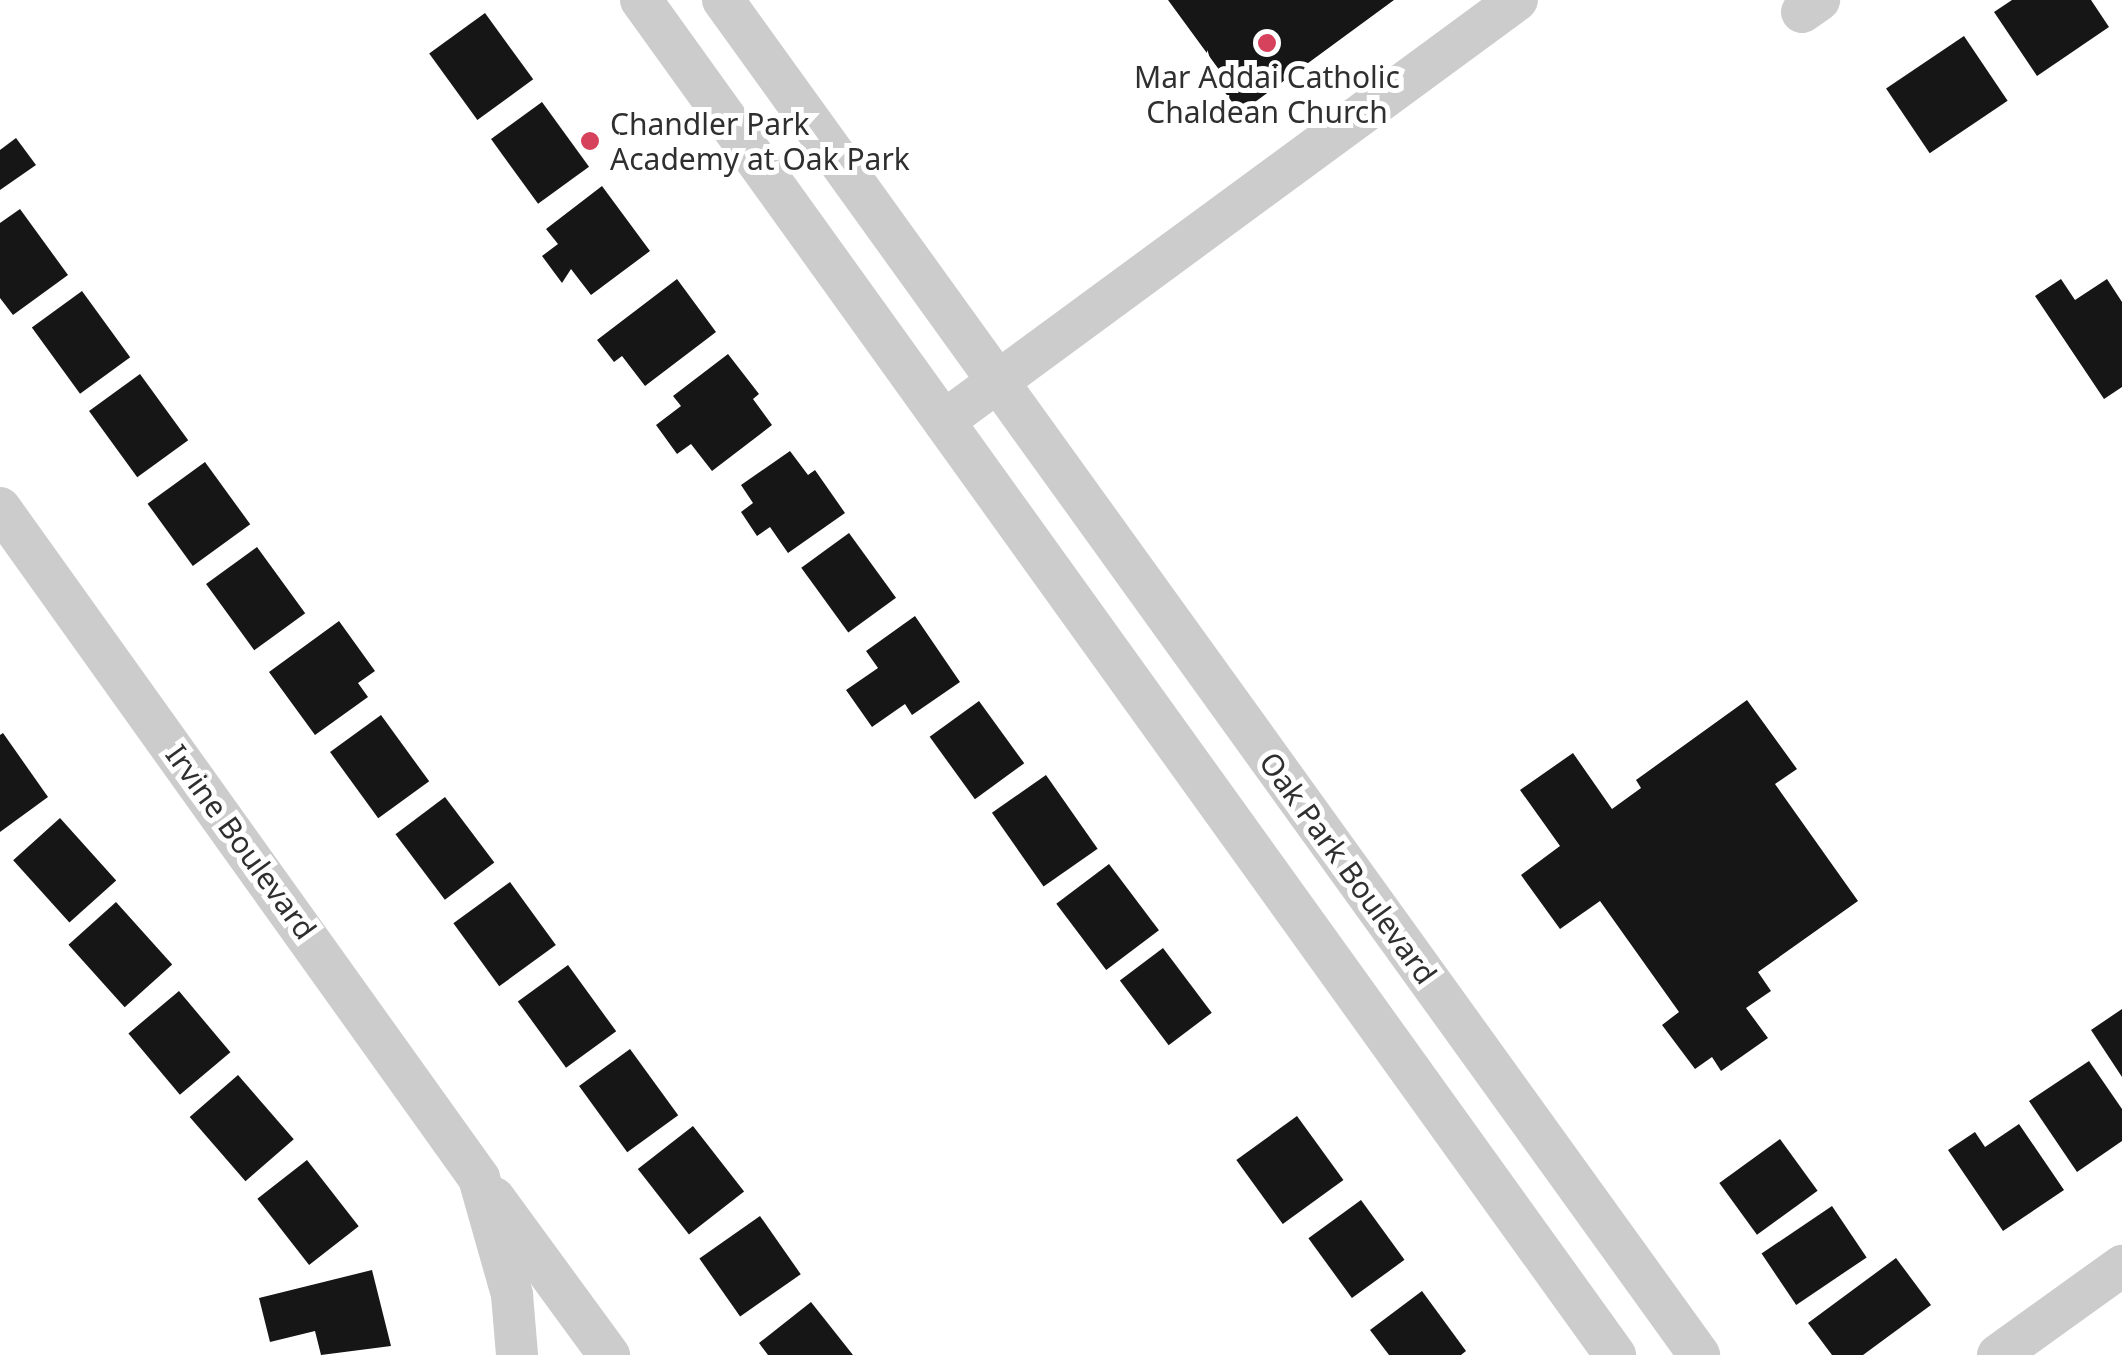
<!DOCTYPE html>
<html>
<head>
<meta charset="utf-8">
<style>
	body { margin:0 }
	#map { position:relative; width:2122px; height:1355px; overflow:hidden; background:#fff; font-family:"Noto Sans",sans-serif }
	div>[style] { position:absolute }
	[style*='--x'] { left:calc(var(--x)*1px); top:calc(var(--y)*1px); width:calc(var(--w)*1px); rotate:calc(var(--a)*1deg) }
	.building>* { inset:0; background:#161616; transform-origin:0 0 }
	.minor>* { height:42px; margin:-21px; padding:0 21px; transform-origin:21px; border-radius:21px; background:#ccc }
	.dots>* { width:28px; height:28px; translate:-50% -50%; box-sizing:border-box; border:5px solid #fff; border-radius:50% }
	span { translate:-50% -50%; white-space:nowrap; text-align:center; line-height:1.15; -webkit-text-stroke:10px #fff; paint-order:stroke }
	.poi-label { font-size:30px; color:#2f2f2f }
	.left { translate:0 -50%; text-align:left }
	.street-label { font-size:30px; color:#2f2f2f }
</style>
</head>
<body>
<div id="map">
	<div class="building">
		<div style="clip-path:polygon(1168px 0,1394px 0,1240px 113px,1224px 91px,1231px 86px)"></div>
		<div style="clip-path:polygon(2012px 0,2091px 0,2109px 27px,2037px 76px,1994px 12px)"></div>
		<div style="left:485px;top:13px;width:82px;height:69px;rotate:54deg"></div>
		<div style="left:1964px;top:36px;width:78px;height:94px;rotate:56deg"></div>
		<div style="left:542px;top:102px;width:80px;height:63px;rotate:54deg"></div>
		<div style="clip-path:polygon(16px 138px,36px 165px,0 190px,0 150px)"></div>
		<div style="clip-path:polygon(602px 186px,650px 251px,591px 295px,571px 269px,562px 283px,542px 256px,558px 244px,546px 229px)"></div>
		<div style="clip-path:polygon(20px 209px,68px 275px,13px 315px,0 298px,0 223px)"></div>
		<div style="clip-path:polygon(677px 279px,716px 332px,645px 386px,622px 356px,614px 362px,597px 340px)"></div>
		<div style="clip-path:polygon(2061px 279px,2075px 300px,2107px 279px,2122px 302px,2122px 387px,2104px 399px,2035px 296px)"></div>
		<div style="left:82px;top:291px;width:82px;height:62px;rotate:54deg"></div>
		<div style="clip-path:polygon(728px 354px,759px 394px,753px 399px,772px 425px,712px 471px,691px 444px,677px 454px,656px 425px,681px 406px,673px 396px)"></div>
		<div style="left:140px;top:374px;width:82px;height:63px;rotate:54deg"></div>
		<div style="clip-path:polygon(790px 451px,808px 475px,815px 470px,845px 513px,788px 553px,770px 527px,757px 536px,741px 512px,753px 503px,741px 485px)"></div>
		<div style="left:205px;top:462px;width:77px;height:71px;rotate:54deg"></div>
		<div style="left:849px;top:533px;width:80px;height:59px;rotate:54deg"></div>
		<div style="left:257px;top:547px;width:82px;height:63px;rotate:54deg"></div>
		<div style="clip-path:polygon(915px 616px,960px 682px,912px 715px,905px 704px,872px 727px,846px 690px,878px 668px,866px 651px)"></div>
		<div style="clip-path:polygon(339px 621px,375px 671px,358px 683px,368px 697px,315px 735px,269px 672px)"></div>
		<div style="clip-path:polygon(1747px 700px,1797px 769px,1775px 784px,1858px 901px,1758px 972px,1771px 991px,1746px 1008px,1768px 1038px,1721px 1071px,1712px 1057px,1695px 1069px,1662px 1025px,1679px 1012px,1600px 901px,1560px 929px,1521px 875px,1560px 846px,1520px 790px,1573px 753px,1612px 809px,1641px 788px,1636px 780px)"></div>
		<div style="left:979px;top:701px;width:77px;height:61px;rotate:54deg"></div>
		<div style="left:381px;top:715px;width:82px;height:63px;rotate:54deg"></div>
		<div style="clip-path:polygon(3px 733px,48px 797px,0 832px,0 735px)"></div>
		<div style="left:1046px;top:775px;width:90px;height:66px;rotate:55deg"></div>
		<div style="left:445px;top:797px;width:82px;height:62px;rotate:53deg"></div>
		<div style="left:60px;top:818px;width:84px;height:63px;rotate:48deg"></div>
		<div style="left:1109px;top:864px;width:83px;height:66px;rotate:53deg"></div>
		<div style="left:510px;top:882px;width:78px;height:70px;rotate:54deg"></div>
		<div style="left:116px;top:902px;width:84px;height:64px;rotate:48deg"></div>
		<div style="left:1163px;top:948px;width:81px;height:54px;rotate:53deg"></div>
		<div style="left:568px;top:965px;width:82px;height:62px;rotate:54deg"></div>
		<div style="left:179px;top:991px;width:80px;height:66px;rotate:50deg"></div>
		<div style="clip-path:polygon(2122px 1009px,2122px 1077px,2091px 1030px)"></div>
		<div style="left:630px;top:1049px;width:82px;height:63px;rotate:54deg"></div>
		<div style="clip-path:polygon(2089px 1061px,2122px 1109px,2122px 1141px,2077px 1172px,2029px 1101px)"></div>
		<div style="left:238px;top:1075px;width:85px;height:64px;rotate:49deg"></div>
		<div style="left:1297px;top:1116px;width:79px;height:75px;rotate:54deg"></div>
		<div style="clip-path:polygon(2019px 1124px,2064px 1190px,2003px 1231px,1948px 1150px,1975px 1132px,1985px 1147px)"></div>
		<div style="left:693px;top:1126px;width:83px;height:70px;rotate:52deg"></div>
		<div style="left:1780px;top:1139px;width:64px;height:75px;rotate:54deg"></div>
		<div style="left:307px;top:1160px;width:84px;height:63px;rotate:52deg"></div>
		<div style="left:1361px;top:1200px;width:74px;height:65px;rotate:54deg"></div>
		<div style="left:1832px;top:1206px;width:62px;height:85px;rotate:56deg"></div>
		<div style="left:760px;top:1216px;width:71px;height:74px;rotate:55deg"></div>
		<div style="clip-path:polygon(1896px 1258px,1931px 1305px,1863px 1355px,1832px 1355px,1808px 1323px)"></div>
		<div style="clip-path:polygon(372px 1270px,391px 1346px,321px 1355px,315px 1331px,270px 1342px,259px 1298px)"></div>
		<div style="clip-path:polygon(1422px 1291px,1466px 1351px,1461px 1355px,1389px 1355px,1370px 1330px)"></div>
		<div style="clip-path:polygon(811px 1302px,853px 1355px,768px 1355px,759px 1343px)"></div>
	</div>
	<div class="minor">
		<div style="--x:641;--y:0;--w:1669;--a:54.29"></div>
		<div style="--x:723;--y:0;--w:1670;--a:54.23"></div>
		<div style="--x:1802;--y:12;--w:21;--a:-35"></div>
		<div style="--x:944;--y:421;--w:711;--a:-36.31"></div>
		<div style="--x:0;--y:508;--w:824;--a:54.44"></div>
		<div style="--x:479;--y:1178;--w:122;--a:74.2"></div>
		<div style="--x:512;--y:1295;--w:60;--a:85.2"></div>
		<div style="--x:494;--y:1198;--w:195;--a:53.8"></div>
		<div style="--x:1998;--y:1355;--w:153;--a:-35.7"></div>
	</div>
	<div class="dots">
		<div style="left:1267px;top:43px;background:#d6415b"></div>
		<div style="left:590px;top:141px;background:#d6415b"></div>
	</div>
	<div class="poi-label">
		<span style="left:1267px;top:94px">Mar Addai Catholic<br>Chaldean Church</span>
		<span class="left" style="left:610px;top:141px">Chandler Park<br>Academy at Oak Park</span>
	</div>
	<div class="street-label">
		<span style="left:241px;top:842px;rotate:54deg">Irvine Boulevard</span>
		<span style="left:1348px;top:868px;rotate:54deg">Oak Park Boulevard</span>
	</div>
</div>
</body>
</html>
